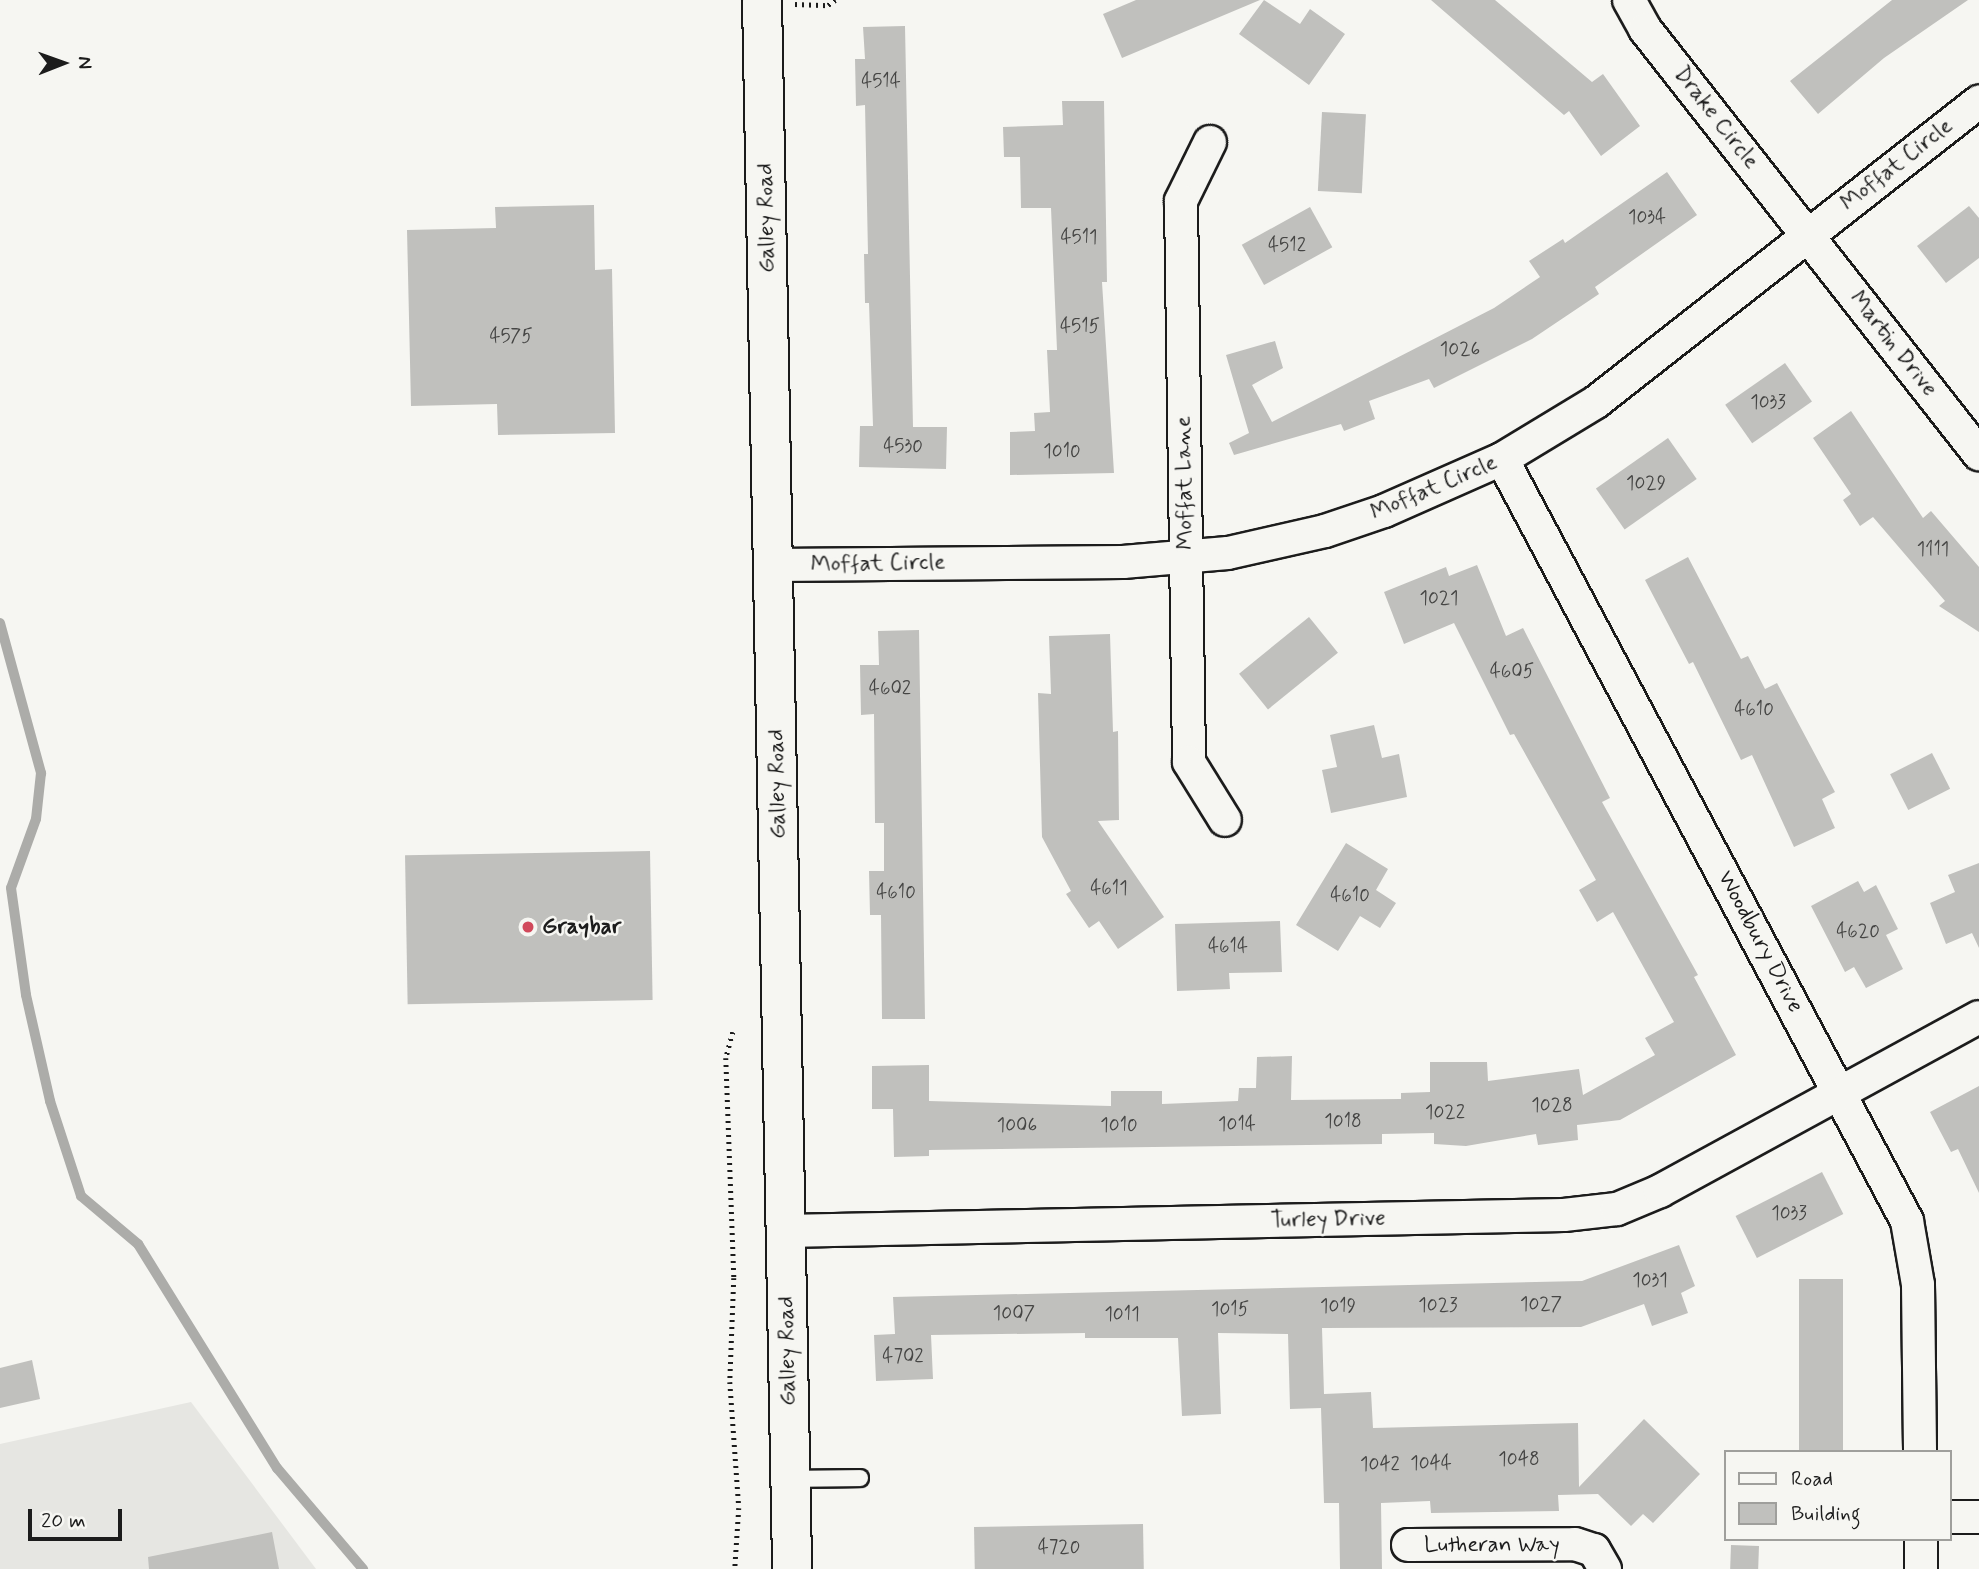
<!DOCTYPE html>
<html>
<head>
<meta charset="utf-8">
<style>
	body { margin:0 }
	#map { position:relative; width:1979px; height:1569px; overflow:hidden; background:#f6f6f2; font-family:Mynerve,sans-serif }
	div>[style] { position:absolute }
	[style*='--x'] { left:calc(var(--x)*1px); top:calc(var(--y)*1px); width:calc(var(--w)*1px); rotate:calc(var(--a)*1deg) }
	.built>* { inset:0; background:#e6e6e2 }
	.stream>* { height:10px; margin:-5px; padding:0 5px; transform-origin:5px; border-radius:5px; background:#acaca9 }
	.building>* { inset:0; background:#c0c0bd; transform-origin:0 0 }
	.path>* { height:4.5px; margin-top:-2.25px; transform-origin:0; background:repeating-linear-gradient(90deg,#1c1c1c 0 2px,transparent 0 7px) }
	.roads { filter:drop-shadow(2px 0 #1c1c1c) drop-shadow(-2px 0 #1c1c1c) drop-shadow(0 2px #1c1c1c) drop-shadow(0 -2px #1c1c1c) }
	.lane>* { height:16px; margin:-8px; padding:0 8px; transform-origin:8px; border-radius:8px; background:#f6f6f2 }
	.street>* { height:32px; margin:-16px; padding:0 16px; transform-origin:16px; border-radius:16px; background:#f6f6f2 }
	.secondary>* { height:38px; margin:-19px; padding:0 19px; transform-origin:19px; border-radius:19px; background:#f6f6f2 }
	.dots>* { width:19px; height:19px; translate:-50% -50%; box-sizing:border-box; border:4px solid #f6f6f2; border-radius:50% }
	span { translate:-50% -50%; white-space:nowrap; text-align:center; line-height:1.15; -webkit-text-stroke:5px #f6f6f2; paint-order:stroke }
	.number-label { font-size:19px; color:#454544 }
	.number-label span { -webkit-text-stroke-width:0 }
	.street-label { font-size:23px; color:#1c1c1c }
	.poi-label { font-size:23px; color:#1c1c1c; font-weight:700 }
	.left { translate:0 -50%; text-align:left }
	.legend { position:absolute; left:1724px; top:1450px; width:228px; height:91px; box-sizing:border-box; background:#f6f6f2; border:2px solid #9f9f9c; margin:0; padding:9px 12px; list-style:none; font-size:21px; color:#1c1c1c }
	.legend li { display:flex; align-items:center; gap:14px; height:35px }
	.legend b { width:35px; border:2px solid #9f9f9c }
	.north { position:absolute; left:28px; top:28px; width:70px; height:70px; -webkit-text-stroke:5px #f6f6f2; paint-order:stroke; rotate:89deg; font-size:19px; font-weight:700; line-height:28px; text-align:center; color:#1c1c1c }
	.north::after { content:''; display:block; margin:auto; width:24px; height:32px; background:#1c1c1c; clip-path:polygon(50% 0,100% 100%,50% 72%,0 100%) }
	.scale { position:absolute; left:28px; top:1509px; width:94px; height:32px; box-sizing:border-box; border:4px solid #1c1c1c; border-top:0; padding-left:9px; font-size:21px; line-height:24px; white-space:nowrap; color:#1c1c1c; -webkit-text-stroke:5px #f6f6f2; paint-order:stroke }
</style>
</head>
<body>
<div id="map">
	<div class="built">
		<div style="clip-path:polygon(191px 1402px,316px 1569px,0 1569px,0 1444px)"></div>
	</div>
	<div class="stream">
		<div style="--x:0;--y:623;--w:156;--a:74.7"></div>
		<div style="--x:41;--y:773;--w:46;--a:96.2"></div>
		<div style="--x:36;--y:819;--w:73;--a:109.9"></div>
		<div style="--x:11;--y:888;--w:108;--a:82"></div>
		<div style="--x:26;--y:995;--w:109;--a:77.2"></div>
		<div style="--x:50;--y:1101;--w:100;--a:71.9"></div>
		<div style="--x:81;--y:1196;--w:75;--a:40.1"></div>
		<div style="--x:138;--y:1244;--w:264;--a:58.2"></div>
		<div style="--x:277;--y:1468;--w:133;--a:49.6"></div>
	</div>
	<div class="building">
		<div style="clip-path:polygon(1136px 0,1260px 0,1122px 58px,1103px 14px)"></div>
		<div style="clip-path:polygon(1264px 0,1300px 24px,1310px 9px,1345px 34px,1309px 85px,1239px 34px)"></div>
		<div style="clip-path:polygon(1431px 0,1495px 0,1592px 82px,1603px 74px,1640px 126px,1601px 156px,1569px 111px,1564px 115px)"></div>
		<div style="clip-path:polygon(1892px 0,1968px 0,1884px 58px,1818px 114px,1790px 81px)"></div>
		<div style="clip-path:polygon(905px 26px,913px 427px,947px 427px,946px 469px,859px 467px,860px 426px,873px 426px,869px 303px,865px 303px,864px 254px,868px 254px,865px 105px,856px 106px,855px 59px,865px 59px,863px 27px)"></div>
		<div style="clip-path:polygon(1062px 101px,1104px 101px,1107px 282px,1102px 282px,1114px 473px,1010px 475px,1010px 432px,1035px 431px,1034px 413px,1050px 412px,1047px 350px,1057px 350px,1051px 208px,1021px 208px,1020px 157px,1004px 157px,1003px 127px,1063px 125px)"></div>
		<div style="left:1322px;top:112px;width:44px;height:79px;rotate:3deg"></div>
		<div style="clip-path:polygon(1667px 172px,1697px 215px,1595px 287px,1599px 294px,1532px 339px,1434px 388px,1429px 379px,1369px 401px,1375px 419px,1344px 431px,1341px 424px,1234px 455px,1229px 443px,1249px 433px,1226px 355px,1275px 341px,1283px 368px,1252px 385px,1272px 422px,1494px 308px,1540px 277px,1529px 261px,1563px 239px,1565px 243px)"></div>
		<div style="clip-path:polygon(594px 205px,595px 270px,612px 269px,615px 433px,498px 435px,497px 404px,411px 406px,407px 230px,496px 228px,495px 207px)"></div>
		<div style="clip-path:polygon(1969px 206px,1979px 218px,1979px 258px,1946px 283px,1917px 246px)"></div>
		<div style="left:1310px;top:207px;width:46px;height:78px;rotate:61deg"></div>
		<div style="left:1785px;top:363px;width:47px;height:73px;rotate:55deg"></div>
		<div style="clip-path:polygon(1851px 411px,1923px 518px,1931px 511px,1979px 567px,1979px 632px,1939px 606px,1945px 601px,1873px 517px,1860px 526px,1843px 500px,1851px 494px,1813px 438px)"></div>
		<div style="left:1668px;top:438px;width:50px;height:88px;rotate:55deg"></div>
		<div style="clip-path:polygon(1688px 557px,1741px 659px,1748px 656px,1765px 689px,1777px 683px,1835px 792px,1822px 799px,1835px 828px,1794px 847px,1752px 755px,1741px 760px,1693px 662px,1689px 664px,1645px 580px)"></div>
		<div style="clip-path:polygon(1477px 565px,1506px 636px,1523px 628px,1610px 798px,1602px 802px,1698px 975px,1694px 977px,1736px 1055px,1620px 1120px,1577px 1125px,1578px 1140px,1538px 1145px,1536px 1134px,1466px 1146px,1434px 1144px,1434px 1133px,1382px 1134px,1382px 1144px,929px 1150px,929px 1156px,894px 1157px,893px 1109px,872px 1109px,872px 1066px,929px 1065px,929px 1101px,1111px 1106px,1111px 1091px,1162px 1091px,1162px 1104px,1238px 1101px,1239px 1088px,1256px 1088px,1257px 1057px,1292px 1056px,1291px 1100px,1401px 1099px,1401px 1093px,1430px 1092px,1430px 1062px,1487px 1062px,1488px 1081px,1579px 1069px,1583px 1095px,1655px 1055px,1645px 1038px,1674px 1022px,1613px 912px,1597px 922px,1579px 890px,1596px 880px,1514px 734px,1510px 735px,1454px 623px,1404px 644px,1384px 592px,1446px 567px,1449px 576px)"></div>
		<div style="left:1309px;top:617px;width:46px;height:90px;rotate:51deg"></div>
		<div style="clip-path:polygon(919px 630px,925px 1019px,882px 1019px,881px 915px,870px 915px,869px 871px,884px 871px,884px 823px,875px 823px,874px 714px,861px 715px,860px 665px,879px 665px,878px 631px)"></div>
		<div style="clip-path:polygon(1110px 634px,1113px 732px,1118px 731px,1119px 820px,1098px 821px,1164px 917px,1118px 949px,1099px 921px,1089px 928px,1066px 894px,1071px 891px,1042px 837px,1038px 693px,1051px 694px,1049px 636px)"></div>
		<div style="clip-path:polygon(1374px 725px,1382px 758px,1399px 754px,1407px 797px,1331px 813px,1322px 770px,1337px 767px,1330px 735px)"></div>
		<div style="left:1932px;top:753px;width:40px;height:47px;rotate:63deg"></div>
		<div style="clip-path:polygon(1346px 843px,1388px 869px,1376px 890px,1396px 903px,1380px 928px,1360px 916px,1338px 951px,1296px 925px)"></div>
		<div style="left:650px;top:851px;width:149px;height:245px;rotate:89deg"></div>
		<div style="clip-path:polygon(1979px 863px,1979px 948px,1972px 933px,1946px 944px,1930px 903px,1955px 892px,1948px 875px)"></div>
		<div style="clip-path:polygon(1858px 881px,1864px 892px,1876px 885px,1898px 929px,1886px 935px,1903px 969px,1866px 988px,1854px 967px,1845px 972px,1811px 906px)"></div>
		<div style="clip-path:polygon(1280px 921px,1282px 972px,1229px 973px,1230px 989px,1177px 991px,1175px 924px)"></div>
		<div style="clip-path:polygon(1979px 1086px,1979px 1193px,1958px 1149px,1951px 1152px,1930px 1112px)"></div>
		<div style="left:1822px;top:1172px;width:47px;height:97px;rotate:63deg"></div>
		<div style="clip-path:polygon(1679px 1245px,1695px 1286px,1681px 1293px,1688px 1313px,1652px 1326px,1644px 1304px,1581px 1327px,1322px 1328px,1324px 1394px,1371px 1392px,1373px 1428px,1578px 1423px,1579px 1487px,1644px 1419px,1700px 1474px,1653px 1523px,1643px 1514px,1631px 1526px,1598px 1494px,1558px 1495px,1559px 1511px,1431px 1513px,1430px 1501px,1381px 1503px,1382px 1569px,1340px 1569px,1339px 1503px,1324px 1503px,1321px 1408px,1290px 1409px,1288px 1334px,1218px 1333px,1221px 1414px,1182px 1416px,1178px 1338px,1085px 1338px,1085px 1333px,931px 1335px,933px 1379px,876px 1381px,874px 1335px,895px 1334px,893px 1297px,1582px 1281px)"></div>
		<div style="left:1799px;top:1279px;width:44px;height:173px"></div>
		<div style="clip-path:polygon(32px 1360px,40px 1399px,0 1408px,0 1368px)"></div>
		<div style="left:1143px;top:1524px;width:45px;height:169px;rotate:89deg"></div>
		<div style="clip-path:polygon(272px 1532px,279px 1569px,149px 1569px,148px 1557px)"></div>
		<div style="left:1731px;top:1545px;width:28px;height:24px;rotate:2deg"></div>
	</div>
	<div class="path">
		<div style="--x:795;--y:4;--w:33;--a:2"></div>
		<div style="--x:828;--y:5;--w:9;--a:-36"></div>
		<div style="--x:733;--y:1032;--w:27;--a:105"></div>
		<div style="--x:726;--y:1058;--w:220;--a:87.9"></div>
		<div style="--x:734;--y:1278;--w:104;--a:92.2"></div>
		<div style="--x:730;--y:1382;--w:126;--a:85.9"></div>
		<div style="--x:739;--y:1508;--w:61;--a:93.8"></div>
	</div>
	<div class="roads">
		<div class="lane">
			<div style="--x:790;--y:1479;--w:70;--a:-0.8"></div>
		</div>
		<div class="street">
			<div style="--x:1629;--y:0;--w:33;--a:61"></div>
			<div style="--x:1645;--y:29;--w:541;--a:51.84"></div>
			<div style="--x:1210;--y:142;--w:66;--a:116.2"></div>
			<div style="--x:1181;--y:201;--w:561;--a:89.18"></div>
			<div style="--x:1189;--y:762;--w:68;--a:58.2"></div>
			<div style="--x:1502;--y:459;--w:863;--a:62.01"></div>
			<div style="--x:1907;--y:1221;--w:65;--a:80.2"></div>
			<div style="--x:1918;--y:1285;--w:167;--a:89.3"></div>
			<div style="--x:774;--y:565;--w:349;--a:-0.5"></div>
			<div style="--x:1123;--y:562;--w:105;--a:-4.9"></div>
			<div style="--x:1228;--y:553;--w:99;--a:-12.8"></div>
			<div style="--x:1325;--y:531;--w:62;--a:-18.7"></div>
			<div style="--x:1384;--y:511;--w:129;--a:-23.8"></div>
			<div style="--x:1502;--y:459;--w:110;--a:-31.2"></div>
			<div style="--x:1596;--y:402;--w:487;--a:-38.1"></div>
			<div style="--x:785;--y:1231;--w:779;--a:-1.18"></div>
			<div style="--x:1564;--y:1215;--w:53;--a:-6.5"></div>
			<div style="--x:1617;--y:1209;--w:47;--a:-22.7"></div>
			<div style="--x:1660;--y:1191;--w:363;--a:-28.6"></div>
			<div style="--x:1949;--y:1517;--w:30;--a:0"></div>
			<div style="--x:1921;--y:1539;--w:30;--a:90"></div>
			<div style="--x:1408;--y:1545;--w:167;--a:-0.3"></div>
			<div style="--x:1575;--y:1544;--w:20;--a:18"></div>
			<div style="--x:1594;--y:1550;--w:22;--a:60"></div>
		</div>
		<div class="secondary">
			<div style="--x:762;--y:0;--w:1569;--a:88.9"></div>
		</div>
	</div>
	<div class="dots">
		<div style="left:528px;top:927px;background:#d1495b"></div>
	</div>
	<div class="number-label">
		<span style="left:881px;top:82px">4514</span>
		<span style="left:1647px;top:218px">1034</span>
		<span style="left:1079px;top:238px">4511</span>
		<span style="left:1287px;top:246px">4512</span>
		<span style="left:1080px;top:327px">4515</span>
		<span style="left:511px;top:337px">4575</span>
		<span style="left:1460px;top:350px">1026</span>
		<span style="left:1768px;top:403px">1033</span>
		<span style="left:903px;top:447px">4530</span>
		<span style="left:1062px;top:452px">1010</span>
		<span style="left:1646px;top:484px">1029</span>
		<span style="left:1933px;top:550px">1111</span>
		<span style="left:1439px;top:599px">1021</span>
		<span style="left:1512px;top:672px">4605</span>
		<span style="left:890px;top:689px">4602</span>
		<span style="left:1754px;top:710px">4610</span>
		<span style="left:1109px;top:889px">4611</span>
		<span style="left:896px;top:893px">4610</span>
		<span style="left:1350px;top:896px">4610</span>
		<span style="left:1858px;top:932px">4620</span>
		<span style="left:1228px;top:947px">4614</span>
		<span style="left:1552px;top:1106px">1028</span>
		<span style="left:1445px;top:1113px">1022</span>
		<span style="left:1343px;top:1122px">1018</span>
		<span style="left:1237px;top:1125px">1014</span>
		<span style="left:1017px;top:1126px">1006</span>
		<span style="left:1119px;top:1126px">1010</span>
		<span style="left:1789px;top:1214px">1033</span>
		<span style="left:1650px;top:1281px">1031</span>
		<span style="left:1541px;top:1305px">1027</span>
		<span style="left:1438px;top:1306px">1023</span>
		<span style="left:1338px;top:1307px">1019</span>
		<span style="left:1230px;top:1310px">1015</span>
		<span style="left:1014px;top:1314px">1007</span>
		<span style="left:1122px;top:1315px">1011</span>
		<span style="left:903px;top:1357px">4702</span>
		<span style="left:1519px;top:1460px">1048</span>
		<span style="left:1431px;top:1464px">1044</span>
		<span style="left:1380px;top:1465px">1042</span>
		<span style="left:1059px;top:1548px">4720</span>
	</div>
	<div class="street-label">
		<span style="left:1716px;top:118px;rotate:52deg">Drake Circle</span>
		<span style="left:1897px;top:165px;rotate:-38deg">Moffat Circle</span>
		<span style="left:767px;top:218px;rotate:-91deg">Galley Road</span>
		<span style="left:1893px;top:344px;rotate:52deg">Martin Drive</span>
		<span style="left:1185px;top:483px;rotate:-91deg">Moffat Lane</span>
		<span style="left:1434px;top:488px;rotate:-23deg">Moffat Circle</span>
		<span style="left:878px;top:564px;rotate:-1deg">Moffat Circle</span>
		<span style="left:778px;top:784px;rotate:-91deg">Galley Road</span>
		<span style="left:1760px;top:942px;rotate:62deg">Woodbury Drive</span>
		<span style="left:1328px;top:1220px;rotate:-1deg">Turley Drive</span>
		<span style="left:788px;top:1351px;rotate:-91deg">Galley Road</span>
		<span style="left:1492px;top:1545px">Lutheran Way</span>
	</div>
	<div class="poi-label">
		<span class="left" style="left:542px;top:927px">Graybar</span>
	</div>
	<ul class="legend">
	<li><b style="height:9px;background:#f6f6f2"></b>Road</li>
	<li><b style="height:19px;background:#c0c0bd"></b>Building</li>
	</ul>
	<div class="north">N</div>
	<div class="scale">20 m</div>
</div>
</body>
</html>
